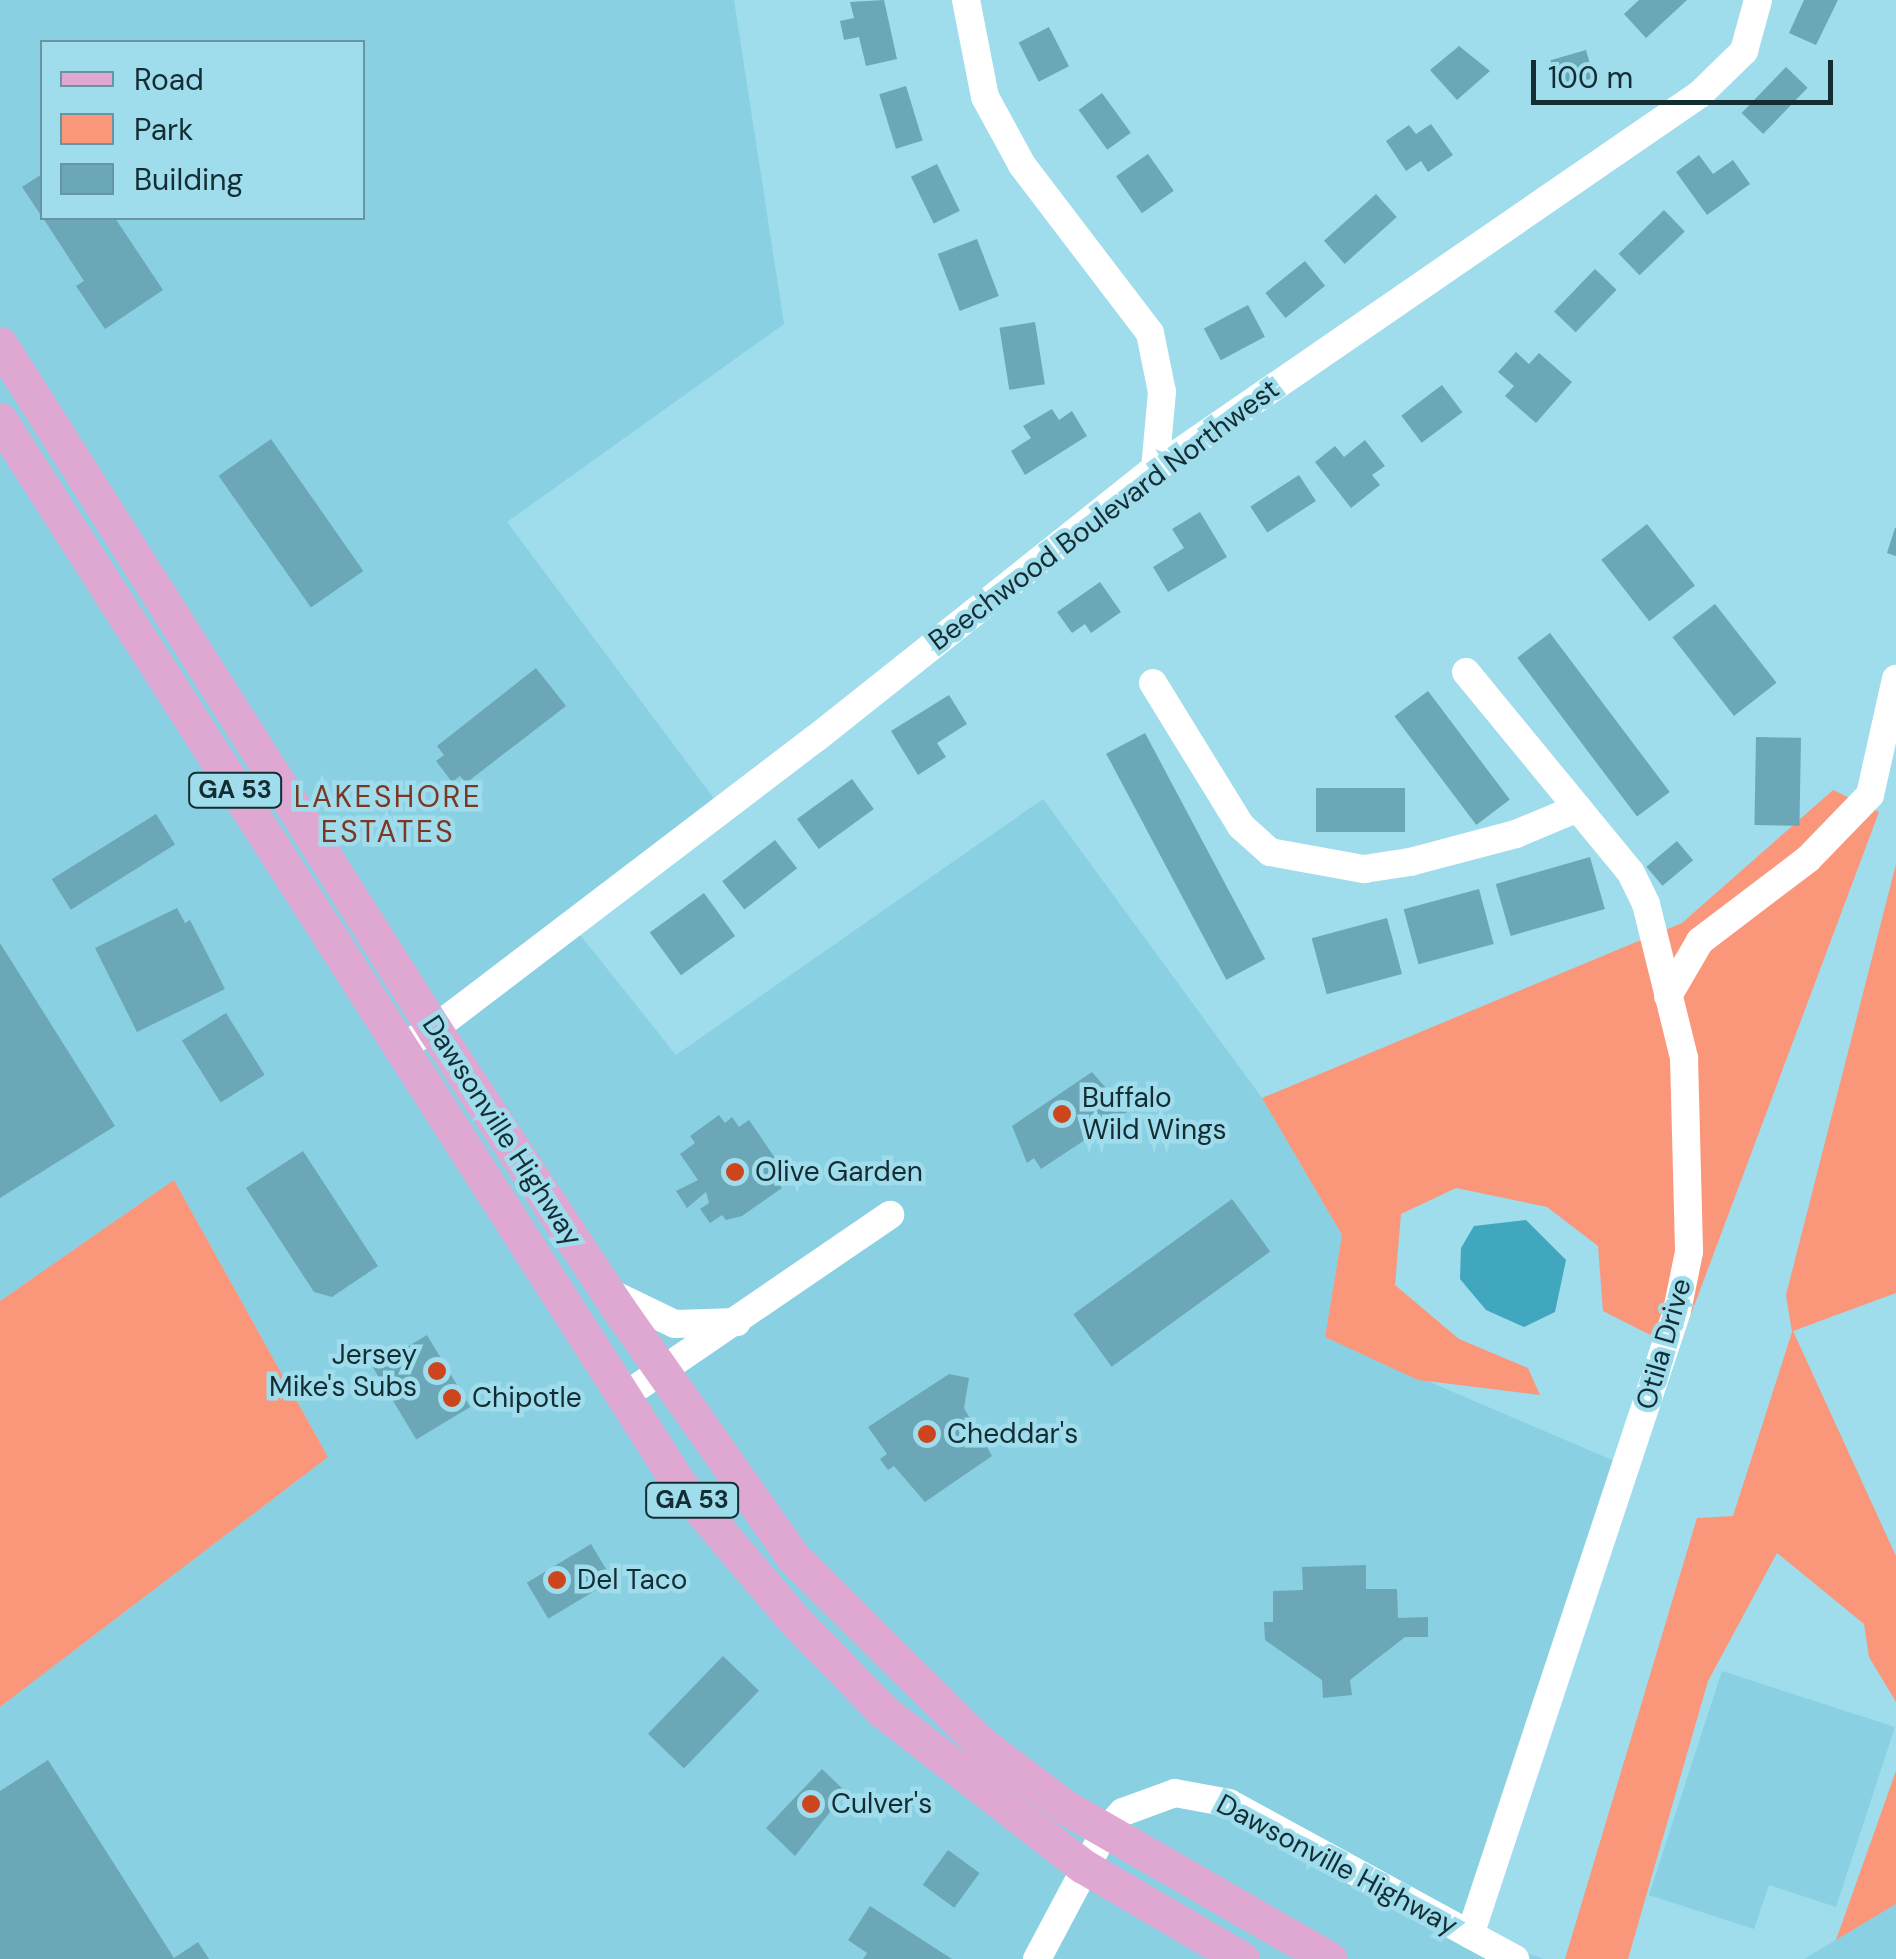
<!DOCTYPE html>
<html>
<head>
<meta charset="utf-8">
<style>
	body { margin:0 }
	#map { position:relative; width:1896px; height:1959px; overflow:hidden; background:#9fdcec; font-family:"DM Sans",sans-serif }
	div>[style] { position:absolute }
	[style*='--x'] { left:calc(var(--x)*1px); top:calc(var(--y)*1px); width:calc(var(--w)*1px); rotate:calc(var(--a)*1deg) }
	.built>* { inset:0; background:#8ad0e3 }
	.green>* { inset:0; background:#fa977b }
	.water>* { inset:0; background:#40a7bf }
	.building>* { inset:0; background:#6ba7b7; transform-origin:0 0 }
	.minor>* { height:28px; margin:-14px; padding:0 14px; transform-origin:14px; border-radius:14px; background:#fff }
	.major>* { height:35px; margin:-17.5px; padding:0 17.5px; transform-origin:17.5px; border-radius:17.5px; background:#dfa8d3 }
	.dots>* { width:28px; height:28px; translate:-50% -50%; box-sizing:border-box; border:5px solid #9fdcec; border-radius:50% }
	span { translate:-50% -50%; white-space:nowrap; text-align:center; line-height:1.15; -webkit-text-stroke:9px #9fdcec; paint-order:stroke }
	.shield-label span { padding:2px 8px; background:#9fdcec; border:2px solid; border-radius:8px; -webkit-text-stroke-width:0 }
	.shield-label { font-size:25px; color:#142d33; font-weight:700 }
	.street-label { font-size:28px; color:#142d33 }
	.poi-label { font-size:28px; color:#142d33 }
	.left { translate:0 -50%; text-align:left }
	.right { translate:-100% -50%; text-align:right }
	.neighbourhood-label { font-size:30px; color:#7b3724; letter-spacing:2.5px }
	.legend { position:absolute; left:40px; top:40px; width:325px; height:180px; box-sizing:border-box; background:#9fdcec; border:2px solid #6796a2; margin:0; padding:12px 18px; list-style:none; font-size:30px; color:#142d33 }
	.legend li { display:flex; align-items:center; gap:20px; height:50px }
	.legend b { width:50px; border:2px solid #6796a2 }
	.scale { position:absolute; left:1531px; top:60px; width:302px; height:45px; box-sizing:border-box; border:5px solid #142d33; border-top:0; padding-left:12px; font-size:30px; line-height:35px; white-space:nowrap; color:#142d33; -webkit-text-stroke:8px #9fdcec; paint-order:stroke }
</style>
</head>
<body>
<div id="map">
	<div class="built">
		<div style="clip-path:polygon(evenodd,0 0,734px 0,784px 324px,507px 522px,718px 804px,569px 921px,676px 1055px,1043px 799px,1262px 1098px,1342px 1235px,1325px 1337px,1633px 1469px,1482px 1938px,1544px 1959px,0 1959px,0 1707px,328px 1457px,174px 1180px,0 1301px,0 0,42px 42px,362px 42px,362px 218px,42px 218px,42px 42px)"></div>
		<div style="clip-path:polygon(1722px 1671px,1895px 1727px,1836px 1907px,1769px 1885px,1754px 1929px,1649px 1895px)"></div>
		<div style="clip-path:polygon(1896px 1904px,1896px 1959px,1804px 1959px,1836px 1940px)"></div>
	</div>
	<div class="green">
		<div style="clip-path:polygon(1833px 790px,1879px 812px,1678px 1349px,1603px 1311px,1598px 1246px,1547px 1207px,1456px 1188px,1401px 1214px,1395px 1285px,1459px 1339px,1528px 1368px,1540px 1395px,1418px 1380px,1325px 1337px,1342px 1235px,1262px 1098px,1682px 923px)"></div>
		<div style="clip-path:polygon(1896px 864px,1896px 1293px,1793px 1331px,1896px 1556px,1896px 1702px,1869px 1657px,1864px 1624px,1777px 1553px,1708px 1681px,1628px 1959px,1565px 1959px,1697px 1518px,1733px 1516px,1792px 1332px,1786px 1295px)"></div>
		<div style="clip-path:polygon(174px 1180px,328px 1457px,0 1707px,0 1301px)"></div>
		<div style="clip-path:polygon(1896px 1771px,1896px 1904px,1836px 1940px)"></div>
	</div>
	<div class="water">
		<div style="clip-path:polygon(1526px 1220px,1566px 1260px,1555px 1312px,1524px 1327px,1486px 1310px,1460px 1279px,1461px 1248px,1474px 1226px)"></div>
	</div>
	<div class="building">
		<div style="clip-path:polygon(884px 0,897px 59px,866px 66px,859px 37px,844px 40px,840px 21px,854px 18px,850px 2px)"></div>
		<div style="clip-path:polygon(1639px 0,1687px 0,1646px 38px,1624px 14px)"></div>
		<div style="clip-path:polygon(1804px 0,1838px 0,1816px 45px,1789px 33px)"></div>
		<div style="left:1049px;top:27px;width:44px;height:34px;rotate:63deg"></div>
		<div style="clip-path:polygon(1459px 46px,1490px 71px,1457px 100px,1430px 70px)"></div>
		<div style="left:1586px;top:50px;width:29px;height:37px;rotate:74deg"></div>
		<div style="left:1786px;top:67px;width:30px;height:64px;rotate:44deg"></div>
		<div style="left:906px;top:86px;width:57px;height:28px;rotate:73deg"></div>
		<div style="left:1102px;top:93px;width:49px;height:29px;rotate:54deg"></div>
		<div style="clip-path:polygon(1431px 124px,1453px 155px,1428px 172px,1421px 161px,1406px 171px,1386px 141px,1409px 125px,1416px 134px)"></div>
		<div style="left:1148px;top:154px;width:45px;height:39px;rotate:55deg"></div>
		<div style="clip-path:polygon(1699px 155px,1713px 174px,1733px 160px,1750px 184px,1707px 215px,1676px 172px)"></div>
		<div style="left:937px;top:164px;width:52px;height:29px;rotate:64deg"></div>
		<div style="clip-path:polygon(42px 174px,42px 217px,22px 187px)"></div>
		<div style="left:1376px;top:194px;width:31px;height:70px;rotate:48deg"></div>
		<div style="left:1664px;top:210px;width:30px;height:63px;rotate:46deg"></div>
		<div style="clip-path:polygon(43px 218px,115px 218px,163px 290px,105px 329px,76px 286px,84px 281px)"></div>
		<div style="left:977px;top:239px;width:61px;height:42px;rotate:69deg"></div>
		<div style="left:1305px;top:261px;width:32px;height:51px;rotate:51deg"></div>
		<div style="left:1595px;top:269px;width:30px;height:59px;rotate:44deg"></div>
		<div style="left:1248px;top:305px;width:36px;height:50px;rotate:62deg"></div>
		<div style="left:1035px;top:322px;width:63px;height:36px;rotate:81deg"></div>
		<div style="clip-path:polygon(1516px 352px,1529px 364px,1539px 353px,1572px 382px,1536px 423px,1505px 396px,1514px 386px,1498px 372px)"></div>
		<div style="left:1442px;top:385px;width:34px;height:51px;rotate:53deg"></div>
		<div style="clip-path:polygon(1052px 409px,1059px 420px,1072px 411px,1087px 436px,1025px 475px,1011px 451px,1031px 438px,1023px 426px)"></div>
		<div style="left:271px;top:439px;width:161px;height:64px;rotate:55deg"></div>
		<div style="clip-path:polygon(1365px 440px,1385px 466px,1372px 475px,1380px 485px,1351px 508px,1315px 462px,1335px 446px,1344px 457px)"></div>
		<div style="left:1299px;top:475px;width:31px;height:58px;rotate:57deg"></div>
		<div style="clip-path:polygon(1200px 512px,1227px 557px,1168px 592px,1153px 567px,1184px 548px,1172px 529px)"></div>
		<div style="left:1647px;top:524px;width:78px;height:58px;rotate:52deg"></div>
		<div style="clip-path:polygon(1895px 528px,1896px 528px,1896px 556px,1887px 553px)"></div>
		<div style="clip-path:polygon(1100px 582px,1121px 612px,1091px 633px,1085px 624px,1072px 633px,1057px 612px)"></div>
		<div style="left:1715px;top:604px;width:100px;height:54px;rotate:52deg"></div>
		<div style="left:1550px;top:633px;width:199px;height:41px;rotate:53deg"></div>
		<div style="clip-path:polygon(536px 668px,566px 706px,466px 783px,460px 776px,452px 782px,436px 761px,444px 755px,437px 746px)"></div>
		<div style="left:1428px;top:691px;width:136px;height:42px;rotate:53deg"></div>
		<div style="clip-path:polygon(949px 695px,967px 724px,937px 743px,946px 757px,918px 775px,891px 731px)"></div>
		<div style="left:1145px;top:733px;width:256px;height:44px;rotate:62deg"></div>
		<div style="left:1756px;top:737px;width:45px;height:88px;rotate:1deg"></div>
		<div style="left:852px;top:779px;width:37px;height:68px;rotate:54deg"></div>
		<div style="left:1405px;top:788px;width:44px;height:89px;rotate:90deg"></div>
		<div style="left:156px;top:814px;width:36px;height:123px;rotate:58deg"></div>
		<div style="left:775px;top:840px;width:36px;height:67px;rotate:52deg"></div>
		<div style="left:1677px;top:841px;width:25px;height:40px;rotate:50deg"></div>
		<div style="left:1590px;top:857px;width:54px;height:98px;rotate:74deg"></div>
		<div style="left:1479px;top:889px;width:57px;height:78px;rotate:75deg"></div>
		<div style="left:704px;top:893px;width:53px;height:67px;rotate:54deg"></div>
		<div style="clip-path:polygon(177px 908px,185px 923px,190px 920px,225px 989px,137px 1032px,95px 948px)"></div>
		<div style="left:1387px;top:918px;width:58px;height:78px;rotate:75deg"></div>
		<div style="clip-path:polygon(0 943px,115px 1126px,0 1198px)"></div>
		<div style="left:226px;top:1013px;width:73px;height:52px;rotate:58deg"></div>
		<div style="clip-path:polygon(1092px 1072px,1127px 1112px,1041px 1169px,1034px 1158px,1027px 1163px,1012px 1126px)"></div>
		<div style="clip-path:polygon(719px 1115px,725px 1123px,732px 1117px,739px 1127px,749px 1120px,782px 1168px,773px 1175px,782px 1188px,742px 1216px,726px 1220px,722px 1215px,710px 1223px,700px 1209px,709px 1203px,706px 1192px,687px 1208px,676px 1191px,698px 1180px,680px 1154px,695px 1143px,690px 1136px)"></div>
		<div style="clip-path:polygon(303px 1151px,378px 1266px,332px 1297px,314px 1292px,246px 1188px)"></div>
		<div style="left:1232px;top:1199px;width:65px;height:196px;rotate:54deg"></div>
		<div style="left:427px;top:1335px;width:84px;height:63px;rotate:59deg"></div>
		<div style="clip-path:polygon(949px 1374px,969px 1378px,964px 1408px,992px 1456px,925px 1502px,894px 1466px,888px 1470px,880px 1459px,887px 1454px,868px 1427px)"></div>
		<div style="left:591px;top:1544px;width:42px;height:75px;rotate:59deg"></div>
		<div style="clip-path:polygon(1366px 1565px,1366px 1589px,1397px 1589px,1398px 1618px,1428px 1617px,1428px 1637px,1405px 1637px,1350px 1680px,1352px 1695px,1323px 1698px,1322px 1680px,1265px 1640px,1264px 1622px,1273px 1622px,1273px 1591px,1303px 1590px,1302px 1567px)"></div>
		<div style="left:723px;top:1656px;width:50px;height:108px;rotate:44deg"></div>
		<div style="clip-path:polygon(48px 1760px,174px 1958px,198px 1942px,209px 1959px,0 1959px,0 1791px)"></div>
		<div style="clip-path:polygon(822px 1769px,846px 1792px,795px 1856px,766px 1828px)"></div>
		<div style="left:948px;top:1850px;width:39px;height:43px;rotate:36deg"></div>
		<div style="clip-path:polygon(870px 1906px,952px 1959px,863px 1959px,867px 1953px,848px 1940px)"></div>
	</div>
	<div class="minor">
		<div style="--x:966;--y:0;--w:99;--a:78.9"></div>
		<div style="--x:985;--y:97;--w:77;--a:61.4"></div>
		<div style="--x:1022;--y:165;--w:211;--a:52.7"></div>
		<div style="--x:1150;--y:333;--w:60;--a:78.5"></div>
		<div style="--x:1162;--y:392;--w:77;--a:95.2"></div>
		<div style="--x:1466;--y:672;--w:260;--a:50.6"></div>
		<div style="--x:1631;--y:873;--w:34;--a:64"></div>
		<div style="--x:1646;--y:904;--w:159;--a:76.1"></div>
		<div style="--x:1684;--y:1058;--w:194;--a:88.5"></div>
		<div style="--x:1689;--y:1252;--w:60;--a:101.5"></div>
		<div style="--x:1677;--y:1311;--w:657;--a:108.35"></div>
		<div style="--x:1153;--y:683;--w:168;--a:58.4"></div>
		<div style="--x:1241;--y:826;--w:39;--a:42"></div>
		<div style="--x:1270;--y:852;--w:96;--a:10.3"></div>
		<div style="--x:1364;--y:869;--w:47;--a:-8.7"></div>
		<div style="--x:1410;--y:862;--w:110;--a:-14.8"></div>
		<div style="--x:1516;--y:834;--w:67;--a:-22.8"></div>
		<div style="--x:1668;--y:996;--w:64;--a:-59.8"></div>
		<div style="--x:1700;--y:941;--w:136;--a:-37.2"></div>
		<div style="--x:1808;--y:859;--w:89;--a:-45.9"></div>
		<div style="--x:1870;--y:795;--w:119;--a:-77.4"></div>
		<div style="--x:402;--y:1046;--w:36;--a:-28"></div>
		<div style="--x:434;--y:1029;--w:479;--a:-37.3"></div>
		<div style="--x:815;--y:739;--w:434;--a:-38.5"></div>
		<div style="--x:1155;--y:469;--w:662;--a:-34.53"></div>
		<div style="--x:1700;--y:94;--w:62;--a:-44.3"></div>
		<div style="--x:1744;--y:51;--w:53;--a:-74.6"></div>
		<div style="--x:606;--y:1291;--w:76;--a:25.6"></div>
		<div style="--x:675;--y:1324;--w:62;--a:-1.8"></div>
		<div style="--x:626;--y:1395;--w:320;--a:-34.3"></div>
		<div style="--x:1037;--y:1959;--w:145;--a:-62"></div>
		<div style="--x:1105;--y:1831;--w:26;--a:-47"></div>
		<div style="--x:1123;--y:1812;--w:55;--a:-20.1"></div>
		<div style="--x:1175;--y:1793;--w:55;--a:10.5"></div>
		<div style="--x:1229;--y:1803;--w:326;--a:28.6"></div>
	</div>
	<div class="major">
		<div style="--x:0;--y:344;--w:811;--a:57.64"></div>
		<div style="--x:434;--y:1029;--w:334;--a:56.6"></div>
		<div style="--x:618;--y:1308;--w:306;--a:54.9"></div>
		<div style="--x:794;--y:1558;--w:261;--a:44.8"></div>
		<div style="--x:979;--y:1742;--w:108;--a:37.1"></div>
		<div style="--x:1065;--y:1807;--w:305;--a:29.9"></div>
		<div style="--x:0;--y:420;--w:1264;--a:57.44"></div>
		<div style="--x:680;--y:1485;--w:167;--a:49.8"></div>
		<div style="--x:788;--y:1613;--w:136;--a:45.9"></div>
		<div style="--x:883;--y:1711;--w:253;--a:37.8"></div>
		<div style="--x:1083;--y:1866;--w:184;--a:30.3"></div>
	</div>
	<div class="dots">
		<div style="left:1062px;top:1114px;background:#cd451c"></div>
		<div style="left:735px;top:1172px;background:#cd451c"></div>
		<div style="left:437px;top:1371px;background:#cd451c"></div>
		<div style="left:452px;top:1398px;background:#cd451c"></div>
		<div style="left:927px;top:1434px;background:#cd451c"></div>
		<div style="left:557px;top:1580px;background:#cd451c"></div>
		<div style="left:811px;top:1804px;background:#cd451c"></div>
	</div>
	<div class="shield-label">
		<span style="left:235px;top:790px">GA 53</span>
		<span style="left:692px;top:1500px">GA 53</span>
	</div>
	<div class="street-label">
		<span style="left:1104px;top:515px;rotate:-37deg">Beechwood Boulevard Northwest</span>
		<span style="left:502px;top:1131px;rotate:57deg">Dawsonville Highway</span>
		<span style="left:1664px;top:1344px;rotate:-74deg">Otila Drive</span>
		<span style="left:1337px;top:1865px;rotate:28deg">Dawsonville Highway</span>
	</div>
	<div class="poi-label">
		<span class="left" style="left:1082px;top:1114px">Buffalo<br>Wild Wings</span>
		<span class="left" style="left:755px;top:1172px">Olive Garden</span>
		<span class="right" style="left:417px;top:1371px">Jersey<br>Mike's Subs</span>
		<span class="left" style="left:472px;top:1398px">Chipotle</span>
		<span class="left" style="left:947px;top:1434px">Cheddar's</span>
		<span class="left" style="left:577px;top:1580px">Del Taco</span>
		<span class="left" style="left:831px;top:1804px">Culver's</span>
	</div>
	<div class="neighbourhood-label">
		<span style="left:388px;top:814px">LAKESHORE<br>ESTATES</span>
	</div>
	<ul class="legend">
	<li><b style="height:12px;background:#dfa8d3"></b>Road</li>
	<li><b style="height:28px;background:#fa977b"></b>Park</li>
	<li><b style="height:28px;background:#6ba7b7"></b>Building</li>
	</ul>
	<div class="scale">100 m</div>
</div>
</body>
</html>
